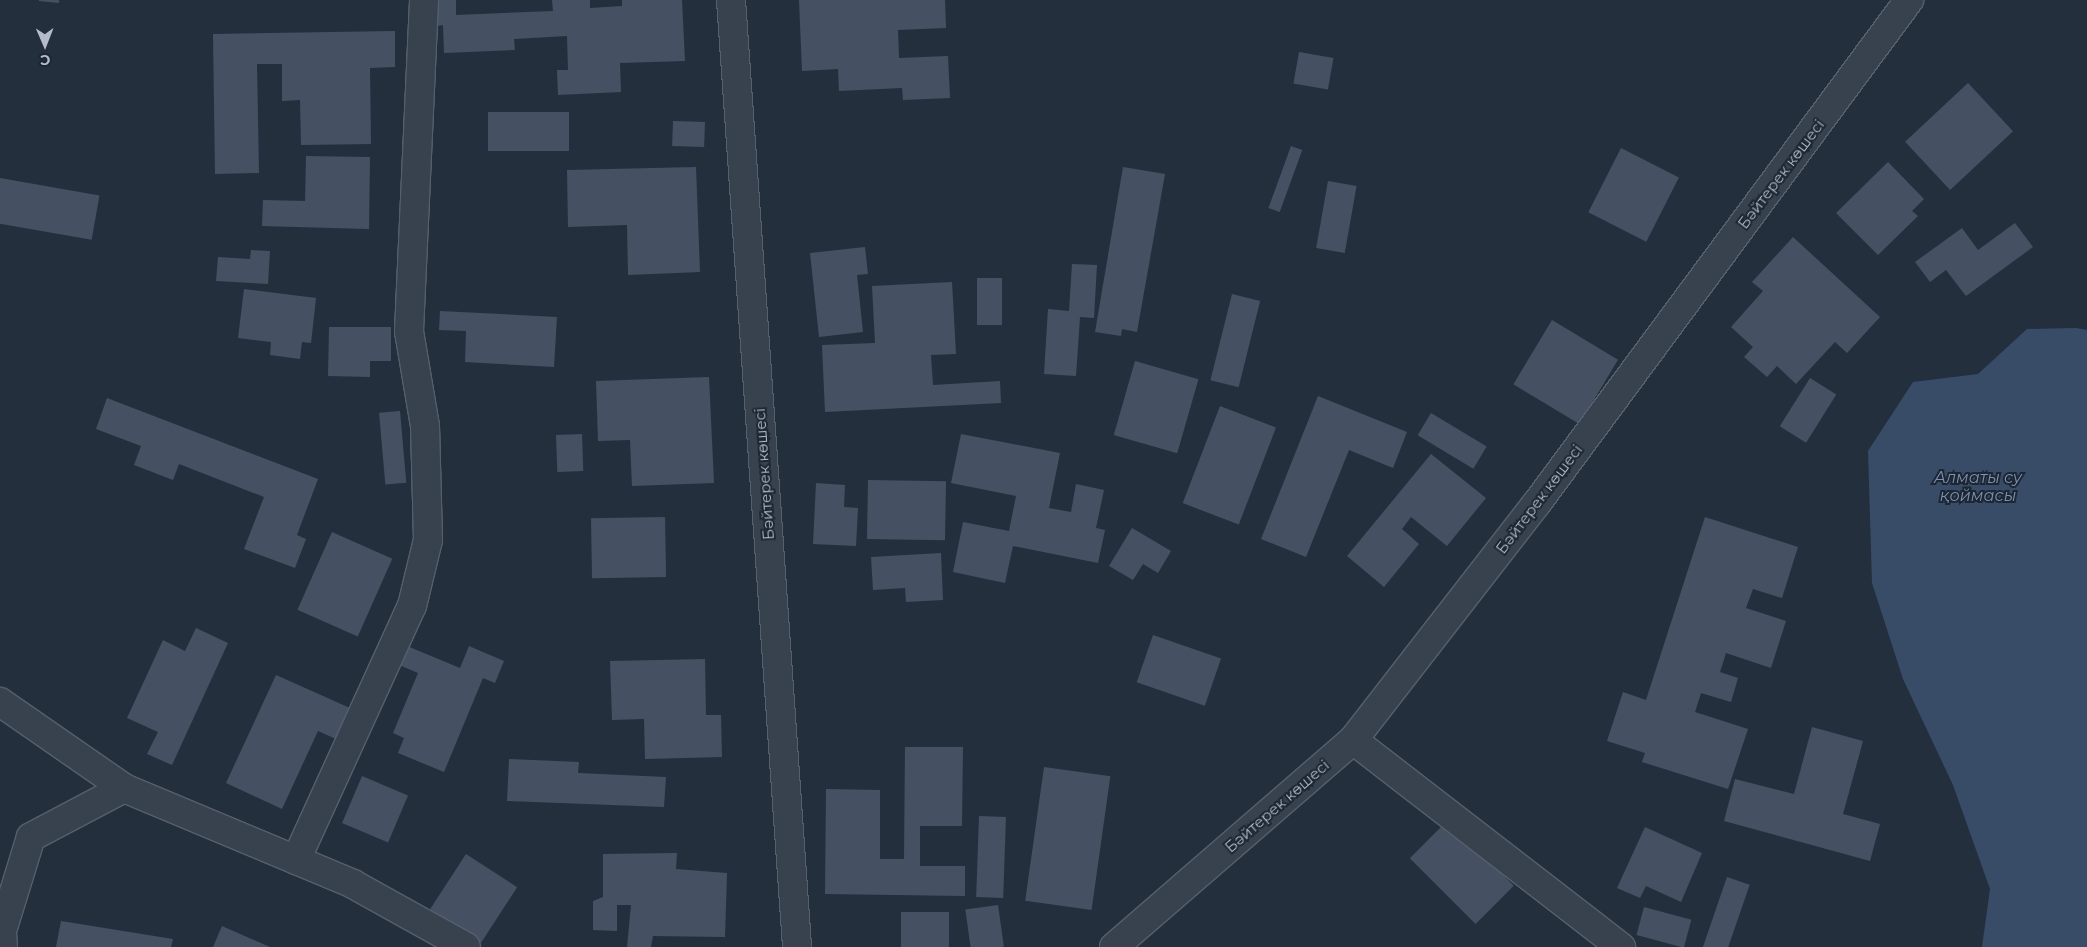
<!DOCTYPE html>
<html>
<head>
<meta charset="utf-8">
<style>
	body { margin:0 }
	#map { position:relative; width:2087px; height:947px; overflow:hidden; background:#242f3e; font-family:Montserrat,sans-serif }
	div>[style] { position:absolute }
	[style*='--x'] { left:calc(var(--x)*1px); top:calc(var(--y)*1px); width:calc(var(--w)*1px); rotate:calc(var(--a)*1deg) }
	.water>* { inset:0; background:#394c67 }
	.building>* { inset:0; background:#455162; transform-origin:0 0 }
	.roads { filter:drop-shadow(1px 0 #565f6c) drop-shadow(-1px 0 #565f6c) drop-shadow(0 1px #565f6c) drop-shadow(0 -1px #565f6c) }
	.minor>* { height:28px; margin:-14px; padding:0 14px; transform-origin:14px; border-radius:14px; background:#38414e }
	span { translate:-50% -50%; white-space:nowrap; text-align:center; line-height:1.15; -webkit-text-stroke:4px #1d2633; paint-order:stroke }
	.street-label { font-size:15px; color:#b4bcc9 }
	.water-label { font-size:16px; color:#7c92b1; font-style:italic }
	.north { position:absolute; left:20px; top:20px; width:50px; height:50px; -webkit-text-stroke:4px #1d2633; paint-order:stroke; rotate:179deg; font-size:14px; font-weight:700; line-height:20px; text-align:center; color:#b4bcc9 }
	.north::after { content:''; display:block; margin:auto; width:18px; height:22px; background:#b4bcc9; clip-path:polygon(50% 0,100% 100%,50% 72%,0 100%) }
</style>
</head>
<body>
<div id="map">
	<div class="water">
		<div style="clip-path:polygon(2076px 328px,2087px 330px,2087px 947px,1982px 947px,1990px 889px,1953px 785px,1903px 679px,1872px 583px,1868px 451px,1913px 382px,1978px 374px,2027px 329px)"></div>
	</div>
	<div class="building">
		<div style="clip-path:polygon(39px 0,59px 0,59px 3px,39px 1px)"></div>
		<div style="clip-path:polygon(436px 0,456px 0,456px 15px,553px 11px,552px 0,590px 0,590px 8px,622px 6px,622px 0,682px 0,685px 61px,620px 63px,621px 92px,558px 95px,557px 70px,568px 70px,567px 36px,514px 39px,515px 50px,444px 53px,443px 25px,437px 26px)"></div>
		<div style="clip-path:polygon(799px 0,945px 0,946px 28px,898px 30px,899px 58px,948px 56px,950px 98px,903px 100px,902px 88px,839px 91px,838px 69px,802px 71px)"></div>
		<div style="clip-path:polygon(395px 31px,395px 67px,370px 68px,371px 144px,301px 145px,300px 100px,282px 101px,282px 64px,257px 64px,259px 173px,215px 174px,213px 34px)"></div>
		<div style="left:1299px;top:52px;width:35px;height:32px;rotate:10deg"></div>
		<div style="left:1968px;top:83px;width:66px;height:86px;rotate:47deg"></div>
		<div style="left:488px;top:112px;width:81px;height:39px"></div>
		<div style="left:673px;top:121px;width:32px;height:25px;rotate:2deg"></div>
		<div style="left:1291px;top:146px;width:12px;height:66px;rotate:20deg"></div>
		<div style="left:1621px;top:148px;width:65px;height:72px;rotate:27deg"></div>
		<div style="clip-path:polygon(306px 156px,370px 157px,369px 229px,262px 226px,263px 200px,305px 201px)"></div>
		<div style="clip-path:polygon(1888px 162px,1924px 199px,1912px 211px,1918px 216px,1878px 255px,1836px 213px)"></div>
		<div style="clip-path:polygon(696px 167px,700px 272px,628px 275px,627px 225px,568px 227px,567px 170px)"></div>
		<div style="clip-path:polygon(1123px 167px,1165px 174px,1137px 332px,1122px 329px,1121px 336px,1095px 332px)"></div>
		<div style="left:0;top:178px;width:101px;height:45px;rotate:10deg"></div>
		<div style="left:1328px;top:181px;width:29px;height:68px;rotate:10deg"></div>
		<div style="clip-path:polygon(2015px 223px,2033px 247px,1966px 296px,1946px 270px,1930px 282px,1915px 262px,1962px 228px,1978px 250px)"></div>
		<div style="clip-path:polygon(1793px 237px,1880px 317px,1847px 353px,1835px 342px,1796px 384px,1777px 366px,1767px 377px,1744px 357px,1753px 347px,1731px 327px,1763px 291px,1752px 282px)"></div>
		<div style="clip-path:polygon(865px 247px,868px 274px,857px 275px,863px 332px,819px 337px,810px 253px)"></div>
		<div style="clip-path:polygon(251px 250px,270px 251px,268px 284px,216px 281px,218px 257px,250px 259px)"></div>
		<div style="clip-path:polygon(1072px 264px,1097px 265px,1094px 318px,1080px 317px,1076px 376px,1044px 374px,1048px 309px,1069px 311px)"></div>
		<div style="left:977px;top:278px;width:25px;height:47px"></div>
		<div style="clip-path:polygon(952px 282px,956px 354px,931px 355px,933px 385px,1000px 381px,1001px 403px,825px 412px,822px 345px,875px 343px,872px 286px)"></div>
		<div style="clip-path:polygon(244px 289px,316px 298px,311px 343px,302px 342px,300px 359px,270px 355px,271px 342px,238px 338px)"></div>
		<div style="left:1232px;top:294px;width:29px;height:89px;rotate:14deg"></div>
		<div style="clip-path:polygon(440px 311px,557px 317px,554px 367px,465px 362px,466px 331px,439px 330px)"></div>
		<div style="left:1552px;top:320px;width:77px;height:75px;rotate:31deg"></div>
		<div style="clip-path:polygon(329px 327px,391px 327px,391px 361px,370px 361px,370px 377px,328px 376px)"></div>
		<div style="left:1135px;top:361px;width:66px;height:77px;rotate:16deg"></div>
		<div style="clip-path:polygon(709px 377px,714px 483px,632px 486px,630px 440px,598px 441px,596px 381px)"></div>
		<div style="left:1810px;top:378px;width:31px;height:57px;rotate:32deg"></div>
		<div style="clip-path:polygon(1318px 396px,1407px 432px,1393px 468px,1349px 450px,1306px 557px,1261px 539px)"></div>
		<div style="clip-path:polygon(107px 398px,318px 479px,297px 535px,306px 539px,295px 568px,244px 549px,264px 497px,179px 464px,173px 480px,134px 465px,141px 446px,96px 429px)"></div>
		<div style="left:1220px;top:406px;width:60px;height:104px;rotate:21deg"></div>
		<div style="left:400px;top:411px;width:72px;height:21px;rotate:85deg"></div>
		<div style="left:1431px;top:413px;width:65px;height:26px;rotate:31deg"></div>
		<div style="left:582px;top:434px;width:37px;height:26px;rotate:88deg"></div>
		<div style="clip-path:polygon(961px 434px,1060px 453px,1049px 508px,1071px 512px,1076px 484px,1104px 490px,1096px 528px,1105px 530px,1098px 563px,1013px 546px,1005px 583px,953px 572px,963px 522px,1009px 531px,1016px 496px,951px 483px)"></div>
		<div style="clip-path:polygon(1431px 454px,1486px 498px,1447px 546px,1411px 517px,1402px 529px,1419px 544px,1384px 587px,1347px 556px)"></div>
		<div style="left:868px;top:480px;width:78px;height:59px;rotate:1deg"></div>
		<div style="clip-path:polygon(816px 483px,845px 485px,844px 507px,858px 508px,856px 546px,813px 544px)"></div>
		<div style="left:665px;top:517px;width:60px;height:74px;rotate:89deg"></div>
		<div style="clip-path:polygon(1705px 517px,1798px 547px,1782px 598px,1753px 589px,1746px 608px,1786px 621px,1771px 668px,1726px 653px,1720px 672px,1738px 678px,1731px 702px,1701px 693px,1695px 712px,1748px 729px,1728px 789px,1642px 762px,1645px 753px,1607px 741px,1623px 692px,1646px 700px)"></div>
		<div style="clip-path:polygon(1132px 528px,1171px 551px,1158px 573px,1143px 564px,1133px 580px,1109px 566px)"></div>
		<div style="left:332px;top:532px;width:66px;height:85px;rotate:24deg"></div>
		<div style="clip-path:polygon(941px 553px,943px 600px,906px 602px,905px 588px,873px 590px,871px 557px)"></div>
		<div style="clip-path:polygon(196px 628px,228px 643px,172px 765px,147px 754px,158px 732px,127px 718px,163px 640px,185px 651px)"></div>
		<div style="left:1153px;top:635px;width:72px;height:50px;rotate:19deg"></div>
		<div style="clip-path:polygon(407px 646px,460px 668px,469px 646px,504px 661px,495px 683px,483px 678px,444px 772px,398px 753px,404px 738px,393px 733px,418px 673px,399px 665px)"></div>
		<div style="clip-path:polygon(705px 659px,706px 715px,721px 715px,722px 757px,645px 759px,644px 719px,612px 720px,610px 661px)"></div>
		<div style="clip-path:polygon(276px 675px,350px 708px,336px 739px,318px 731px,282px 809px,226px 783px)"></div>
		<div style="clip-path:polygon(1812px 727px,1863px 741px,1843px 814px,1880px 824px,1870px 861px,1724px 821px,1735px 779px,1794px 794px)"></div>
		<div style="clip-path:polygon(905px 747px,963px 747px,962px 826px,920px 826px,920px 866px,965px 866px,965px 896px,825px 894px,826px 789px,880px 790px,880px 859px,904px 859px)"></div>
		<div style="clip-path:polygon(509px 759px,579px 762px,578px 773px,666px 777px,664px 807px,507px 801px)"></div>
		<div style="left:1044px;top:767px;width:67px;height:135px;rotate:8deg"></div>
		<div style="left:362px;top:776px;width:50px;height:51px;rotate:23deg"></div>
		<div style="left:979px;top:816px;width:27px;height:81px;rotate:2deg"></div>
		<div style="left:1448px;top:820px;width:93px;height:54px;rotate:45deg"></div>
		<div style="clip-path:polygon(1645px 827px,1702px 853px,1681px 902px,1646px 886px,1640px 898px,1617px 888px)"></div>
		<div style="clip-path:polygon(677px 853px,676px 869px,727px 873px,725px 937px,653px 936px,651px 947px,627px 947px,631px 905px,617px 905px,617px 931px,593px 930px,593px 901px,603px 897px,603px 854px)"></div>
		<div style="left:466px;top:854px;width:61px;height:66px;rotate:33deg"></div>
		<div style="left:1727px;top:877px;width:24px;height:74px;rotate:19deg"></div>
		<div style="left:998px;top:905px;width:42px;height:33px;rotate:82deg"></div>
		<div style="left:1644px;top:907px;width:49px;height:29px;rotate:15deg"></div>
		<div style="left:901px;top:912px;width:48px;height:35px"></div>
		<div style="clip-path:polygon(61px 921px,173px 939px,171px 947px,56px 947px)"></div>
		<div style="clip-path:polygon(222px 926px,270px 947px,213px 947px)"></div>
	</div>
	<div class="roads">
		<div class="minor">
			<div style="--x:731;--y:0;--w:949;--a:86.01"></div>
			<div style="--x:0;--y:702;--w:151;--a:34.7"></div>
			<div style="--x:124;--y:788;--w:248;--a:22.7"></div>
			<div style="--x:353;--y:884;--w:129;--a:29.1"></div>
			<div style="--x:1353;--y:740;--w:339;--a:37.7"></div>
			<div style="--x:296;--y:860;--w:279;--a:-65.5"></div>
			<div style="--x:412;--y:606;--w:68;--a:-76.4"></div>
			<div style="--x:428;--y:540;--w:114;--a:-91.5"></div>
			<div style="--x:425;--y:426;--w:96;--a:-99.6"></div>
			<div style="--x:409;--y:331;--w:331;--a:-87.4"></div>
			<div style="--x:3;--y:947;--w:16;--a:-94"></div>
			<div style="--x:2;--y:931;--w:98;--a:-72.9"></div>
			<div style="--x:31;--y:837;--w:105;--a:-27.8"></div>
			<div style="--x:1114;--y:947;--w:316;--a:-40.9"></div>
			<div style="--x:1353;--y:740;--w:300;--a:-52.2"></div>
			<div style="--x:1537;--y:503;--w:626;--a:-53.51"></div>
		</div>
	</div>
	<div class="street-label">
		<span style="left:1781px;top:174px;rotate:-53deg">Бәйтерек көшесі</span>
		<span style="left:764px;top:474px;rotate:-94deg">Бәйтерек көшесі</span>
		<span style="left:1539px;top:499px;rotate:-53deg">Бәйтерек көшесі</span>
		<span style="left:1277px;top:806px;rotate:-41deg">Бәйтерек көшесі</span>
	</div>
	<div class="water-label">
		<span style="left:1978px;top:487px">Алматы су<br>қоймасы</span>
	</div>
	<div class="north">С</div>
</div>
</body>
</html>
